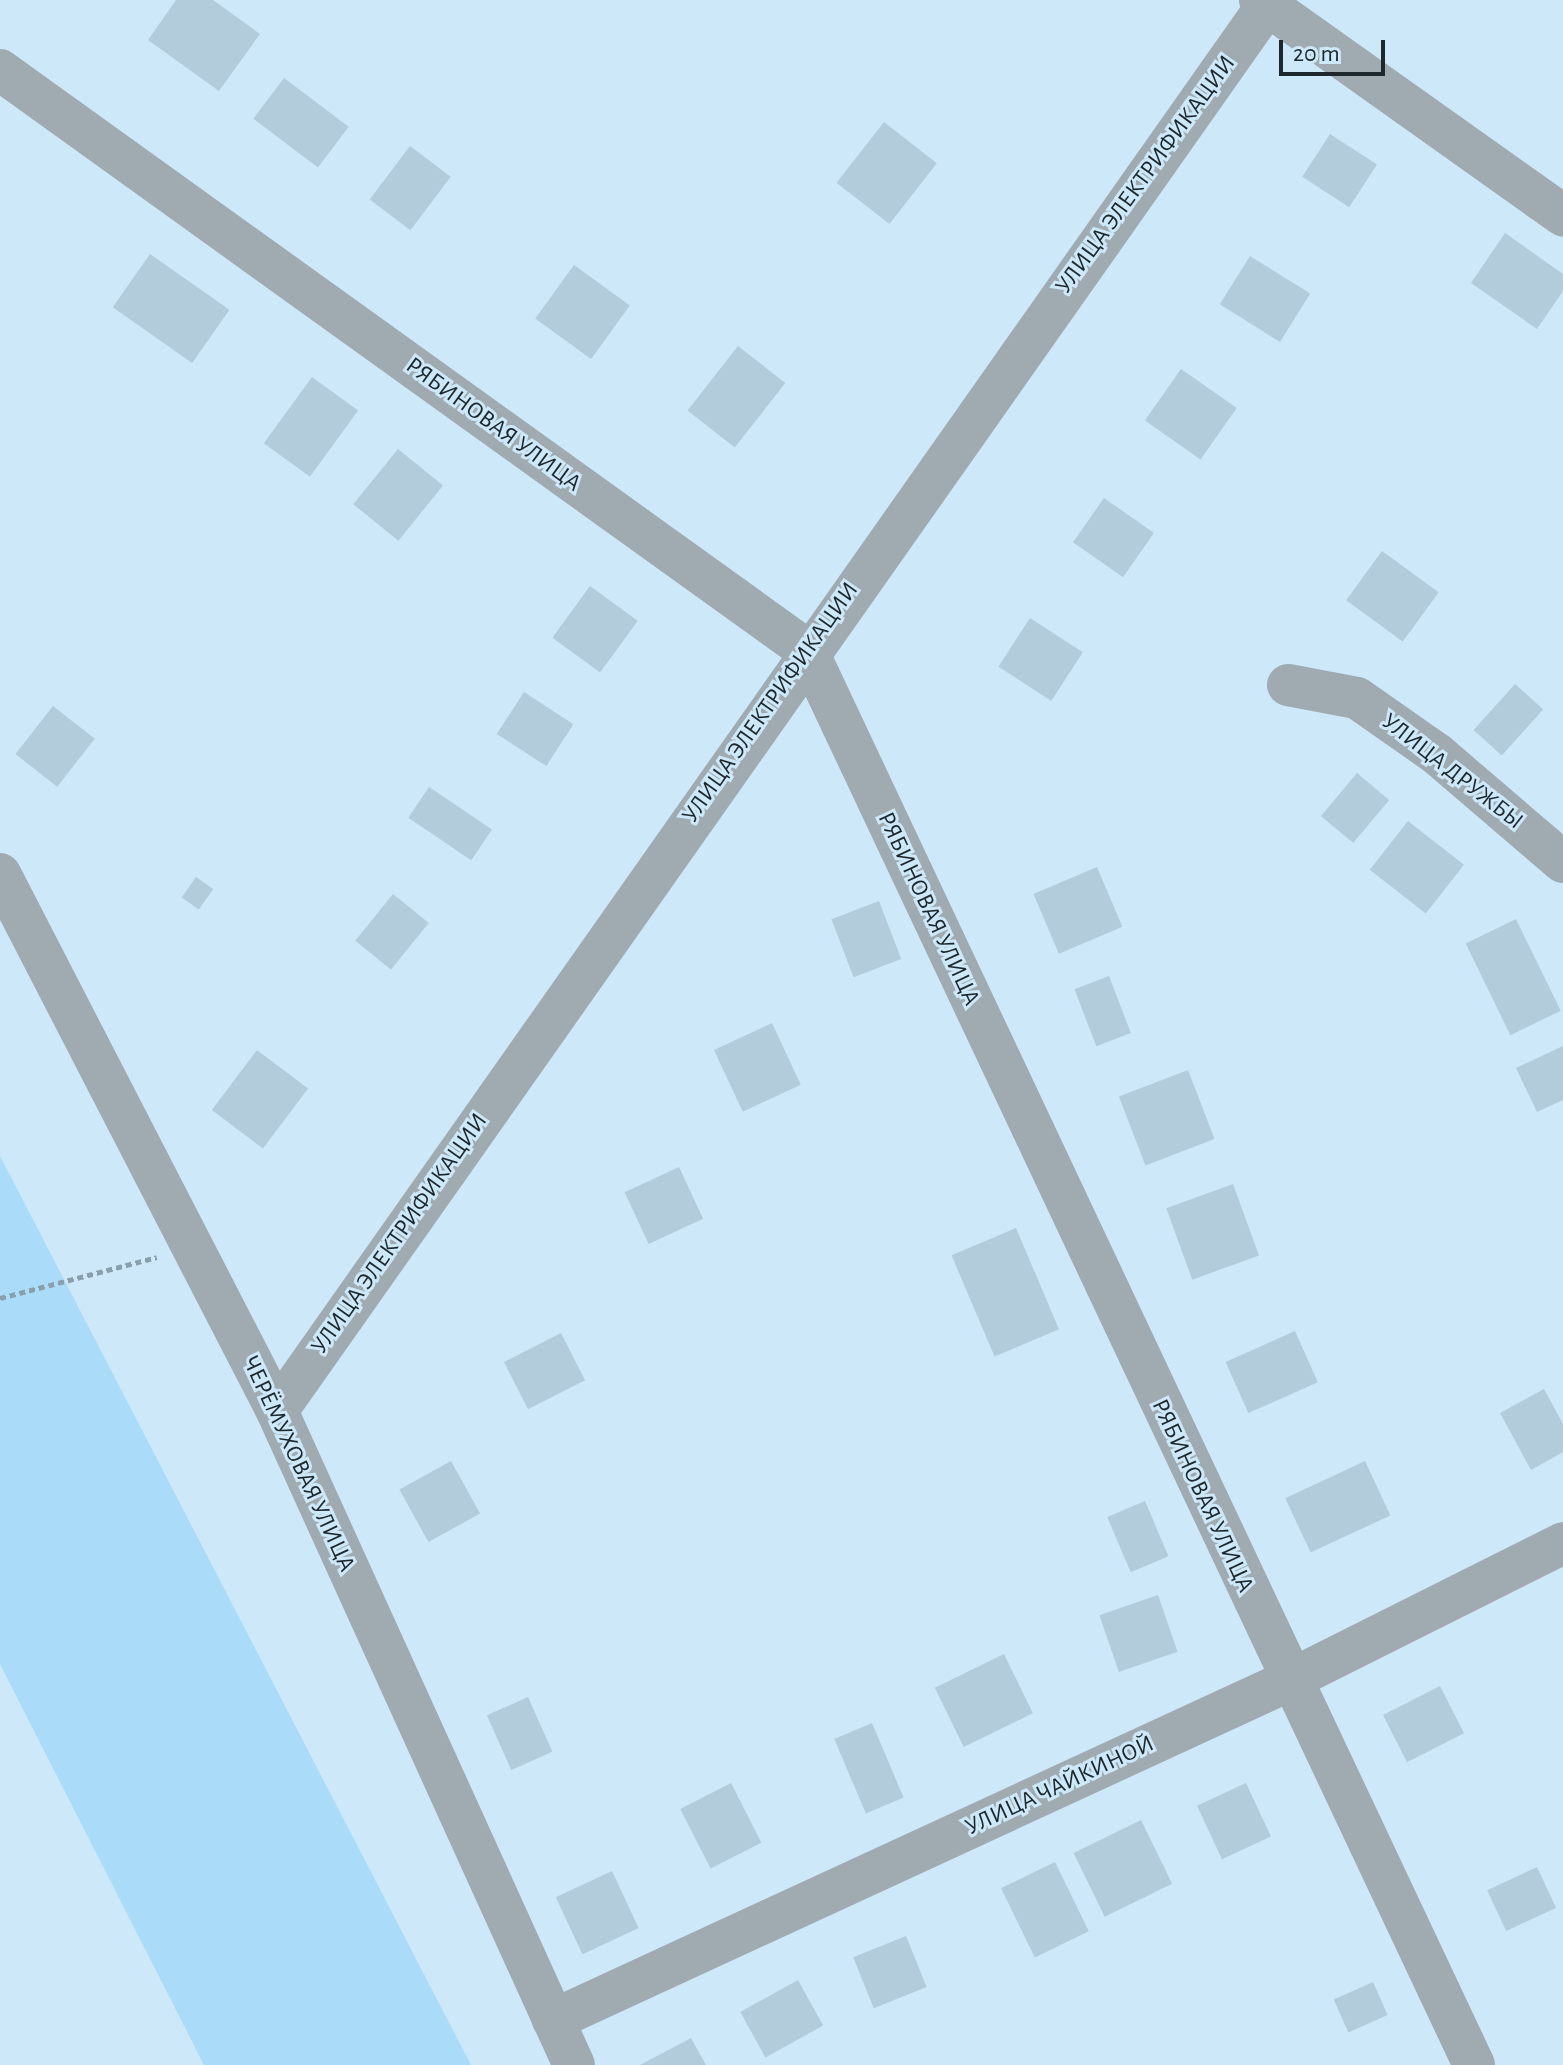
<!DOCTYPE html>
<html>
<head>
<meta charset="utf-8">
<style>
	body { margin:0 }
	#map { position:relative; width:1563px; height:2065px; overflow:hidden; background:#cde8f8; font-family:"Alegreya Sans",sans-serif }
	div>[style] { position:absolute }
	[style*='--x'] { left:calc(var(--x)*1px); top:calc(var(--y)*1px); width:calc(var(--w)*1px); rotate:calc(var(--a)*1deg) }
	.green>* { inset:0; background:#aadbf8 }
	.building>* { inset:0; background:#b2ccdc; transform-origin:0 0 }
	.path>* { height:5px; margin-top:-2.5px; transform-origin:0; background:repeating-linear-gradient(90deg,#8a9fac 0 6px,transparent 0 10px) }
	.minor>* { height:42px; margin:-21px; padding:0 21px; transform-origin:21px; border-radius:21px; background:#9faab1 }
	span { translate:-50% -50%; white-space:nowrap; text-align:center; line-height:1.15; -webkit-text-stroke:6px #cde8f8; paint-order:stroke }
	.street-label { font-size:24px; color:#1d272e }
	.scale { position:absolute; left:1279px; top:40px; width:106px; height:36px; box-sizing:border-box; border:4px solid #1d272e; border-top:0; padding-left:10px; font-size:24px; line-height:28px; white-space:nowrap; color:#1d272e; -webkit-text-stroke:6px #cde8f8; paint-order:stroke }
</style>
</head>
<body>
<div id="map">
	<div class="green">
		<div style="clip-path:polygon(0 1156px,471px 2065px,204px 2065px,0 1664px)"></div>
	</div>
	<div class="building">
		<div style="clip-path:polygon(176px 0,213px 0,260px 34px,219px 91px,148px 40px)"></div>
		<div style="left:284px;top:78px;width:81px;height:51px;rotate:37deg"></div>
		<div style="left:884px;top:122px;width:67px;height:77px;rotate:38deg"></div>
		<div style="left:1330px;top:134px;width:56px;height:51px;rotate:33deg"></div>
		<div style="left:410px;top:146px;width:51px;height:67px;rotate:37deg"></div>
		<div style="clip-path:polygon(1505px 233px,1563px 274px,1563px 291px,1537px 329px,1471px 283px)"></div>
		<div style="left:150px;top:254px;width:97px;height:65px;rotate:35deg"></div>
		<div style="left:1250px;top:256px;width:71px;height:57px;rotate:32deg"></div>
		<div style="left:574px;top:265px;width:69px;height:66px;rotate:36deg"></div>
		<div style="left:738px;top:346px;width:60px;height:82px;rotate:38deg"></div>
		<div style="left:1181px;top:369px;width:68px;height:63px;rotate:35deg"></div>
		<div style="left:312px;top:377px;width:57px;height:82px;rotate:36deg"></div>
		<div style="left:398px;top:449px;width:58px;height:71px;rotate:39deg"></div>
		<div style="left:1104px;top:498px;width:61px;height:54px;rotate:35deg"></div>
		<div style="left:1382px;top:551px;width:70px;height:61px;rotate:36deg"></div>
		<div style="left:590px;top:586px;width:59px;height:64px;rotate:36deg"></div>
		<div style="left:1030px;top:618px;width:63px;height:58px;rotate:33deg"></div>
		<div style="left:1515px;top:684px;width:38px;height:62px;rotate:42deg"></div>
		<div style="left:524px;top:692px;width:59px;height:50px;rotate:33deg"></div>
		<div style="left:53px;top:706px;width:53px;height:61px;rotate:38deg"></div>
		<div style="left:1357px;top:773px;width:42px;height:56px;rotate:40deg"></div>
		<div style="left:429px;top:787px;width:76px;height:37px;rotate:34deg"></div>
		<div style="left:1408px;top:821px;width:71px;height:62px;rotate:38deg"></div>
		<div style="left:1097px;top:867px;width:65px;height:69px;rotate:67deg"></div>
		<div style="left:196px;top:877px;width:21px;height:25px;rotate:35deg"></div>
		<div style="left:393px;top:894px;width:46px;height:60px;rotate:39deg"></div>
		<div style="left:879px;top:901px;width:62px;height:51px;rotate:69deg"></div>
		<div style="left:1516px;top:919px;width:102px;height:56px;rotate:64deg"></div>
		<div style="left:1109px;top:976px;width:61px;height:37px;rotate:69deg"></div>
		<div style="left:772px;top:1023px;width:68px;height:64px;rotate:65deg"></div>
		<div style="clip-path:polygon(1563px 1046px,1563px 1100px,1537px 1112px,1516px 1068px)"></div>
		<div style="left:257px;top:1050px;width:64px;height:75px;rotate:37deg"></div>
		<div style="left:1188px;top:1070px;width:74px;height:74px;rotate:69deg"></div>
		<div style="left:679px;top:1167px;width:57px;height:60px;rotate:65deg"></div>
		<div style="left:1233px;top:1184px;width:76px;height:71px;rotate:70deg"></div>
		<div style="left:1016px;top:1228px;width:110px;height:70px;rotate:67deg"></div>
		<div style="left:1295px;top:1331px;width:56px;height:76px;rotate:66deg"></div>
		<div style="left:561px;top:1333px;width:53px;height:64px;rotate:63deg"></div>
		<div style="clip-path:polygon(1544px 1389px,1563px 1424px,1563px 1452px,1531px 1470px,1500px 1413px)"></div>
		<div style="left:451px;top:1461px;width:60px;height:59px;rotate:61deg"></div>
		<div style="left:1365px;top:1461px;width:60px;height:88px;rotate:65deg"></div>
		<div style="left:1145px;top:1501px;width:60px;height:41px;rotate:67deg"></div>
		<div style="left:1158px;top:1595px;width:60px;height:62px;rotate:71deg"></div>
		<div style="left:1004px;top:1654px;width:66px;height:77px;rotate:64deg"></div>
		<div style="left:1440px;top:1686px;width:53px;height:64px;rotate:63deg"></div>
		<div style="left:528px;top:1697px;width:60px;height:45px;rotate:66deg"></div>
		<div style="left:872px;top:1723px;width:81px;height:41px;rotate:67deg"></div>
		<div style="left:731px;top:1783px;width:67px;height:57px;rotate:63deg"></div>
		<div style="left:1246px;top:1783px;width:59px;height:54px;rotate:65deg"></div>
		<div style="left:1141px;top:1820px;width:71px;height:75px;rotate:64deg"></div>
		<div style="left:1055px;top:1862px;width:77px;height:60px;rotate:64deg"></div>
		<div style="left:1537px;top:1867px;width:45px;height:55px;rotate:65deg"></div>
		<div style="left:612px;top:1871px;width:63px;height:62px;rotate:65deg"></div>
		<div style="left:906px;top:1936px;width:55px;height:57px;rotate:68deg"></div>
		<div style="left:798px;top:1980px;width:52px;height:66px;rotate:61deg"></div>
		<div style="left:1373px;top:1982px;width:36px;height:43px;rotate:66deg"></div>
		<div style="clip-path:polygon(691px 2038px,706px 2065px,640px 2065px)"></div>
	</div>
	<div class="path">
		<div style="--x:0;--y:1298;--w:162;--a:-14.6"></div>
	</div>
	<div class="minor">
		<div style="--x:1260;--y:0;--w:372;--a:35.4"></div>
		<div style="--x:0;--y:70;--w:994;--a:35.71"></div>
		<div style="--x:807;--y:650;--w:1564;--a:64.76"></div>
		<div style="--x:1288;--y:685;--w:70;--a:10.7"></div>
		<div style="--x:1357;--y:698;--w:98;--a:35"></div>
		<div style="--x:1437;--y:754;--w:166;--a:40.6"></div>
		<div style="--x:0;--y:874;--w:604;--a:62.71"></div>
		<div style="--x:277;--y:1411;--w:718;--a:65.58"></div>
		<div style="--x:277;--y:1411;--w:1726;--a:-54.84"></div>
		<div style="--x:553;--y:2020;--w:809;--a:-24.76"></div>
		<div style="--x:1288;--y:1681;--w:308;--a:-26.6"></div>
	</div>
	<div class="street-label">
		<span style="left:1146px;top:175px;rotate:-54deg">УЛИЦА ЭЛЕКТРИФИКАЦИИ</span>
		<span style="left:493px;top:425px;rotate:36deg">РЯБИНОВАЯ УЛИЦА</span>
		<span style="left:771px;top:703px;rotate:-55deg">УЛИЦА ЭЛЕКТРИФИКАЦИИ</span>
		<span style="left:1452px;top:772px;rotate:38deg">УЛИЦА ДРУЖБЫ</span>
		<span style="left:928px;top:909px;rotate:65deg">РЯБИНОВАЯ УЛИЦА</span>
		<span style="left:400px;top:1234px;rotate:-55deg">УЛИЦА ЭЛЕКТРИФИКАЦИИ</span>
		<span style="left:298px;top:1464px;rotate:65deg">ЧЕРЁМУХОВАЯ УЛИЦА</span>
		<span style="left:1202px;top:1496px;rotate:65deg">РЯБИНОВАЯ УЛИЦА</span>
		<span style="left:1060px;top:1786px;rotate:-25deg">УЛИЦА ЧАЙКИНОЙ</span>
	</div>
	<div class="scale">20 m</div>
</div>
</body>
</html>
